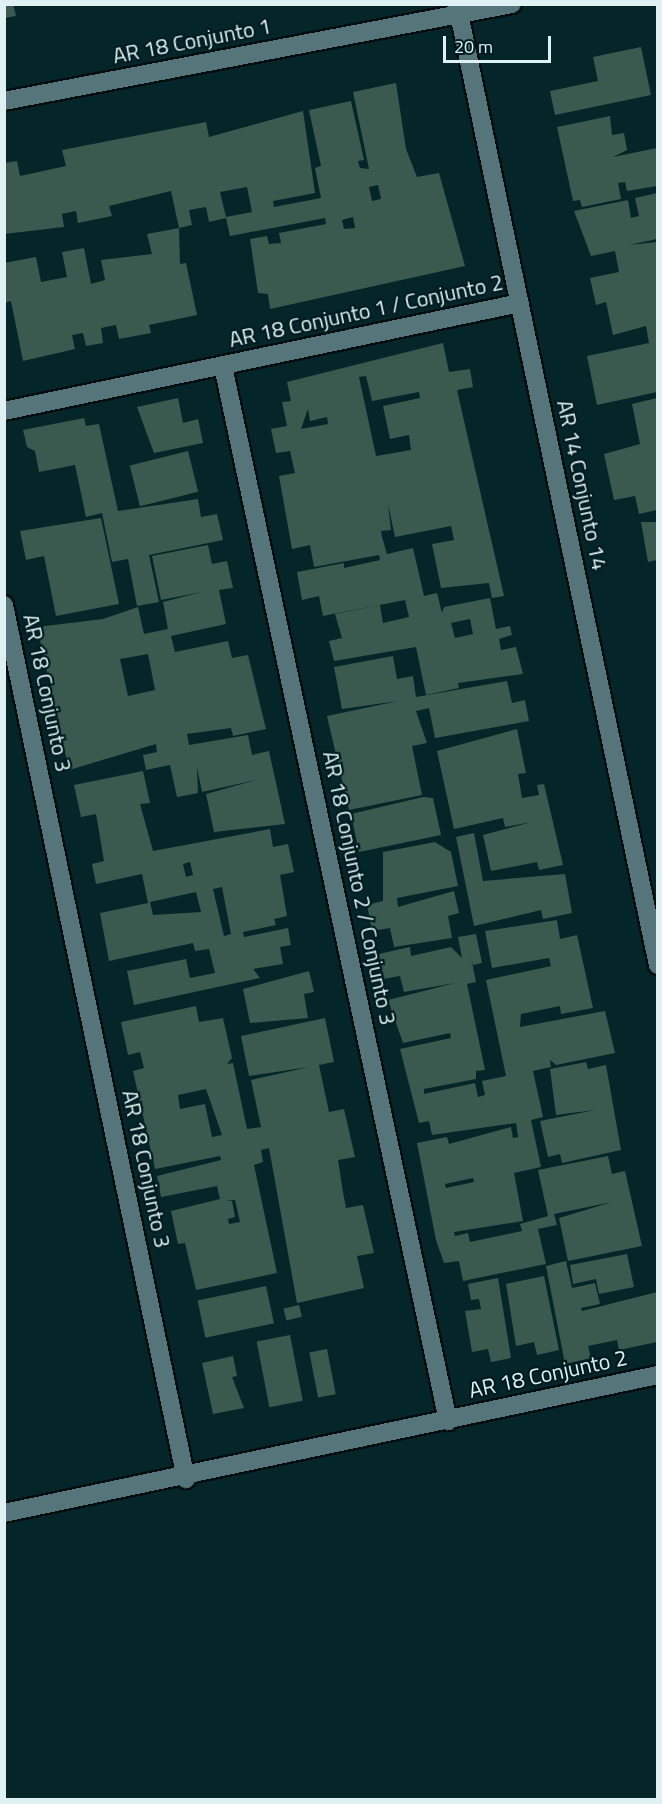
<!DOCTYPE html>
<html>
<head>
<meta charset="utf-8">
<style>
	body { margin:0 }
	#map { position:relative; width:662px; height:1804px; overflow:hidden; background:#052629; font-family:"Titillium Web",sans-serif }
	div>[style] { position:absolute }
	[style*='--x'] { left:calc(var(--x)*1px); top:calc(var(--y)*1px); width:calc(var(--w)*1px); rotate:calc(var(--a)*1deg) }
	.building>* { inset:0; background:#3a594f; transform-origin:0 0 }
	.roads { filter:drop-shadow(2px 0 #000e10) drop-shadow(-2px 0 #000e10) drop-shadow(0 2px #000e10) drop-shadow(0 -2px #000e10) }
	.street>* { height:18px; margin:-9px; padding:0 9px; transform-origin:9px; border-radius:9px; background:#55757a }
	span { translate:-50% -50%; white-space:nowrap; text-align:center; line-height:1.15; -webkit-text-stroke:4.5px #001c20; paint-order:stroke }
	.street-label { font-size:22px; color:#dff1f3 }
	.frame { position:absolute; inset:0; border:6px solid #dff1f3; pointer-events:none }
	.scale { position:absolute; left:443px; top:36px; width:108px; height:27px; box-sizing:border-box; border:3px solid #dff1f3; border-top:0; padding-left:8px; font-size:18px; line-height:21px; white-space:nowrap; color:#dff1f3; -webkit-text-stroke:4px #001c20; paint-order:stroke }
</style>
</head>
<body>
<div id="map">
	<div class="building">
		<div style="clip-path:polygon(4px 4px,13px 4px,16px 16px,4px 18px)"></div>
		<div style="clip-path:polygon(641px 47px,651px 95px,555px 115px,550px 91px,598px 81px,593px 57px)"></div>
		<div style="clip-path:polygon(evenodd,396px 83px,406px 149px,417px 177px,439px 173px,465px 266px,270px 309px,268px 294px,258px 293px,250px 239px,267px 236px,269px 244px,281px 243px,279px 233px,326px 224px,325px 218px,230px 236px,226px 218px,209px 222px,206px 207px,189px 210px,192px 225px,179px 228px,171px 191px,109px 206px,112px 216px,78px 223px,76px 211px,62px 214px,64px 227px,4px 234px,4px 163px,17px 161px,20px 176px,66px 166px,62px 150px,206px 122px,209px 137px,303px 111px,315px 193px,273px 201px,274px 207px,321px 198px,315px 168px,321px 166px,309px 110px,351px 101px,364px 160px,358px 161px,360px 168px,369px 169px,353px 92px,396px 83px,378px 185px,381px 199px,372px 201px,369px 187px,378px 185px,396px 83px,247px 187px,252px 212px,226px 217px,220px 192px,247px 187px,396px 83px,353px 217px,355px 228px,344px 229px,342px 220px,353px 217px)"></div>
		<div style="clip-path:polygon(610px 116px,612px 135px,624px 133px,627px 150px,613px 157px,657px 148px,657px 186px,627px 191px,625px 182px,618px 183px,621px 199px,582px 207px,580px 200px,573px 201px,557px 127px)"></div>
		<div style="clip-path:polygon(657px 193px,657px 239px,629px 245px,657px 242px,657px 392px,597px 405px,587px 356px,649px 343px,646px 326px,613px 335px,606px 302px,596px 305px,590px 278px,619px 272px,615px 251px,591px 256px,574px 211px,628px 200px,631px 218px,639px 216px,635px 198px)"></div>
		<div style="clip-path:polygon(179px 228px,180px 264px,186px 263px,197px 315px,149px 325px,151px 333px,119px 339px,116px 325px,101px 328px,103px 343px,86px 346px,83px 333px,72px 335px,75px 349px,23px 361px,11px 301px,4px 303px,4px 263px,36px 257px,41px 282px,67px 277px,62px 252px,84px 248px,91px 284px,105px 280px,101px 260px,152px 254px,147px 234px)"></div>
		<div style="clip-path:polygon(evenodd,443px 343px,449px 372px,470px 369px,473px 387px,457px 390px,504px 596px,492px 598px,489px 583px,441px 588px,432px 544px,454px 540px,451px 526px,395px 537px,388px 504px,391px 530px,381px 531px,382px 537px,387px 554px,413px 548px,424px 596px,437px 593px,442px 613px,444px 607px,490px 598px,496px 629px,510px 626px,512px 635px,499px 639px,501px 650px,516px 647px,523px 674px,458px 683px,459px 688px,426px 695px,416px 647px,334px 661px,329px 641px,342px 638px,335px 614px,380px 605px,383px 623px,409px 617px,405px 600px,323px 616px,319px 596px,302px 600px,297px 572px,344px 563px,344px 568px,380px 560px,379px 555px,314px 567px,310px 545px,292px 549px,279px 476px,295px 473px,290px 451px,276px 453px,271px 429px,287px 426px,282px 402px,291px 401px,287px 382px,443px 343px,366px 376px,372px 401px,419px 392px,420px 398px,383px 406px,390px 439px,409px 435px,411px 450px,376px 456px,359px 377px,366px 376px,443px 343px,308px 409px,310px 421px,327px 417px,328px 424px,301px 429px,308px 409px,443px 343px,470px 619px,473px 634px,455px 638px,451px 623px,470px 619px)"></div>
		<div style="clip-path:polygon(178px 398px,183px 423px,198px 419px,203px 443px,154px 453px,137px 407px)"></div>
		<div style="clip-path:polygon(657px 398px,657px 510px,639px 514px,635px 496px,614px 500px,604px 454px,640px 444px,632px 404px)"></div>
		<div style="clip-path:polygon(84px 418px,86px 426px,99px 424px,118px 511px,198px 499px,201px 517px,217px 514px,223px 540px,149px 555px,159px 602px,137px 606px,128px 559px,112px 562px,102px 513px,86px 517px,75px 465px,39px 472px,35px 451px,27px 447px,23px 430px)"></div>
		<div style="left:188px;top:451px;width:42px;height:60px;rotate:76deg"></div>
		<div style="clip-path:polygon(101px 518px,119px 604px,56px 616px,44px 556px,26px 560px,20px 531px)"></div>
		<div style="clip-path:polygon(641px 522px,657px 522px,657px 560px,648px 562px)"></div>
		<div style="clip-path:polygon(evenodd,208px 545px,212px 564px,227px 561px,233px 588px,219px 590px,226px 624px,171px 636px,175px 652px,228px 641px,232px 658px,248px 655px,266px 729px,233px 736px,231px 728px,187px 734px,189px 745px,248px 735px,252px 755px,269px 751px,285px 824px,214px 832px,206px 794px,256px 780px,202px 792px,197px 767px,198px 793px,177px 797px,170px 765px,146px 770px,143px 755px,157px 752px,156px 744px,69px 770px,37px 627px,103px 619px,138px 607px,144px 634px,168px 629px,163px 602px,202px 592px,161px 600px,152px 556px,208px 545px,148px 654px,155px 690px,128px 696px,120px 659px,148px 654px)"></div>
		<div style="clip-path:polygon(393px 656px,397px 679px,413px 676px,416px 697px,507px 681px,512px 703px,525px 700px,529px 721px,435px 738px,429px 708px,416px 711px,427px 743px,412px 746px,422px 795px,349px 810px,327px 716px,398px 701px,342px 709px,334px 667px)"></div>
		<div style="clip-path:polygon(517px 729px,526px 773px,518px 774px,522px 798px,539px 795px,537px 785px,544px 784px,563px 865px,539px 870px,537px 862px,491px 871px,483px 835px,532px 822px,505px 827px,503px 818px,454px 829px,437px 751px)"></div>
		<div style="clip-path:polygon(evenodd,143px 771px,150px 803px,140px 804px,153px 851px,270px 829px,273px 847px,288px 844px,294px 872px,280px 875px,287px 916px,274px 919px,276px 925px,243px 932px,244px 937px,288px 928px,291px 945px,280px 947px,283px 964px,253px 969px,260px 978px,134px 1005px,127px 971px,186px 959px,190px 978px,215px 973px,209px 949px,195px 951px,193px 943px,109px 961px,100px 913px,148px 903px,142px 874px,96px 884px,92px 864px,104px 861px,96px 814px,81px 817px,74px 785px,143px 771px,190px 862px,193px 875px,186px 877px,183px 864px,190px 862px,143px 771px,222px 887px,231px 934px,224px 936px,213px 889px,222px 887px,143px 771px,196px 892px,201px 912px,153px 915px,150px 902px,196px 892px)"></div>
		<div style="clip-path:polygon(423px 797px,433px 798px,441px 835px,359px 852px,351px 814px)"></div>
		<div style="clip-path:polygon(474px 833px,483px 881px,565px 874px,572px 913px,543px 919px,541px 910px,474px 926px,456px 837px)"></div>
		<div style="clip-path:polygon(435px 842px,451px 852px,458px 886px,397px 898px,398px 907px,454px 891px,459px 913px,448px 916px,452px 938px,394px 947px,390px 928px,372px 931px,367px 905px,383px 901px,383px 852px)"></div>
		<div style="clip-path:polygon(evenodd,557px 920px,560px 939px,577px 935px,593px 1008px,561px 1014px,560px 1006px,521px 1014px,520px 1027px,605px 1011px,615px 1053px,556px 1065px,550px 1060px,551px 1067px,533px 1071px,543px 1117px,531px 1120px,541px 1167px,514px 1173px,523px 1221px,454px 1232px,455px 1236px,468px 1233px,470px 1242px,522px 1231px,520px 1224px,548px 1216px,538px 1170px,608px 1156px,612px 1174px,625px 1171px,642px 1246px,568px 1261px,559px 1218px,612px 1202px,554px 1214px,557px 1225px,538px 1229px,546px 1264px,463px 1281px,459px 1261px,444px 1263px,436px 1240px,417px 1143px,447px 1137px,449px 1144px,511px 1127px,513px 1138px,518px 1137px,516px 1123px,432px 1135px,429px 1121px,419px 1123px,400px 1049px,451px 1038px,450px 1033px,403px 1043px,388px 1000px,455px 983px,404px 992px,400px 976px,383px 979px,379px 954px,410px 947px,411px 956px,451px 947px,462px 958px,458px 937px,476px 934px,482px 963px,473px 965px,471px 957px,476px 982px,467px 984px,485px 1070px,476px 1071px,476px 1079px,424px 1089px,424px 1094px,475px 1083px,478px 1097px,485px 1095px,482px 1081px,506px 1076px,486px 980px,551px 966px,549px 958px,492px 968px,485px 931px,557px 920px,473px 1178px,474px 1182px,446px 1188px,445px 1184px,473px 1178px)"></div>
		<div style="clip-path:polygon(309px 971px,314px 992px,304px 994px,308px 1018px,250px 1023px,243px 989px)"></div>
		<div style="clip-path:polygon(evenodd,196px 1006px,199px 1022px,223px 1018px,232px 1058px,227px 1064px,233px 1063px,247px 1129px,261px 1127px,251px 1080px,309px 1067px,249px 1076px,241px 1036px,325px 1018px,334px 1062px,319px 1065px,329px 1112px,344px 1109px,355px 1157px,338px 1160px,343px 1192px,346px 1208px,363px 1205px,374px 1253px,357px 1256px,364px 1288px,297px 1303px,269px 1148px,261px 1150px,263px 1162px,254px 1165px,277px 1273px,196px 1290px,185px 1243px,178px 1244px,171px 1211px,220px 1199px,217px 1186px,161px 1197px,157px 1176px,221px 1160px,220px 1156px,155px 1169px,133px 1071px,144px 1068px,140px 1052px,128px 1055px,121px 1022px,196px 1006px,206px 1089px,222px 1135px,212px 1137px,205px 1104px,180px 1109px,178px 1095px,206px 1089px,196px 1006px,235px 1200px,240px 1222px,229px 1224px,228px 1219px,235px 1217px,232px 1201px,225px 1201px,235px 1200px)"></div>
		<div style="clip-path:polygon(586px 1062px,588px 1069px,606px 1065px,621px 1150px,562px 1163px,560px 1154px,548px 1157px,540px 1121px,595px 1110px,556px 1115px,550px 1069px)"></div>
		<div style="clip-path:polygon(627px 1254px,634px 1287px,599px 1294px,596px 1279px,573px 1284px,570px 1265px)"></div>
		<div style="clip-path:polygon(566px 1261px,572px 1288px,595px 1283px,600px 1304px,581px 1308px,582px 1311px,657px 1292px,657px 1342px,619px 1350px,617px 1340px,588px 1346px,591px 1358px,565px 1364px,546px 1266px)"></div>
		<div style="clip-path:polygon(544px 1276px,559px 1350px,537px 1355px,534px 1342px,516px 1346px,506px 1284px)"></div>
		<div style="clip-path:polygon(498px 1278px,511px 1358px,491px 1362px,488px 1349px,472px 1352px,465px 1311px,481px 1309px,479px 1299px,471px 1300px,468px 1284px)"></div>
		<div style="left:266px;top:1286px;width:38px;height:70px;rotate:78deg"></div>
		<div style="left:299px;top:1305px;width:12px;height:16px;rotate:76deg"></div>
		<div style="left:290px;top:1335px;width:67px;height:34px;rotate:79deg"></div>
		<div style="left:327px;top:1349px;width:46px;height:18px;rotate:79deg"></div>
		<div style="clip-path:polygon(233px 1356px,237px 1376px,232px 1377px,244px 1408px,213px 1414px,202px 1363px)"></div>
	</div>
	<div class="roads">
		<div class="street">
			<div style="--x:457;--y:4;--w:982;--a:78.19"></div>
			<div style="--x:4;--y:101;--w:517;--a:-10.81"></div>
			<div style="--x:223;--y:366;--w:1079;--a:77.96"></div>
			<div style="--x:4;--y:411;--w:527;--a:-11.82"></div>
			<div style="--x:4;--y:605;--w:893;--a:78.24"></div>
			<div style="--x:4;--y:1513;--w:668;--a:-11.92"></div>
		</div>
	</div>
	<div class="street-label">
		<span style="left:192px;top:41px;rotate:-11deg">AR 18 Conjunto 1</span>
		<span style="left:366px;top:311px;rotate:-12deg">AR 18 Conjunto 1 / Conjunto 2</span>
		<span style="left:582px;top:485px;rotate:78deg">AR 14 Conjunto 14</span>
		<span style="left:47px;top:693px;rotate:78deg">AR 18 Conjunto 3</span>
		<span style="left:359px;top:888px;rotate:78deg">AR 18 Conjunto 2 / Conjunto 3</span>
		<span style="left:146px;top:1169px;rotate:78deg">AR 18 Conjunto 3</span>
		<span style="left:548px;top:1374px;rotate:-12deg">AR 18 Conjunto 2</span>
	</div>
	<div class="frame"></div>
	<div class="scale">20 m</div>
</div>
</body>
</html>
